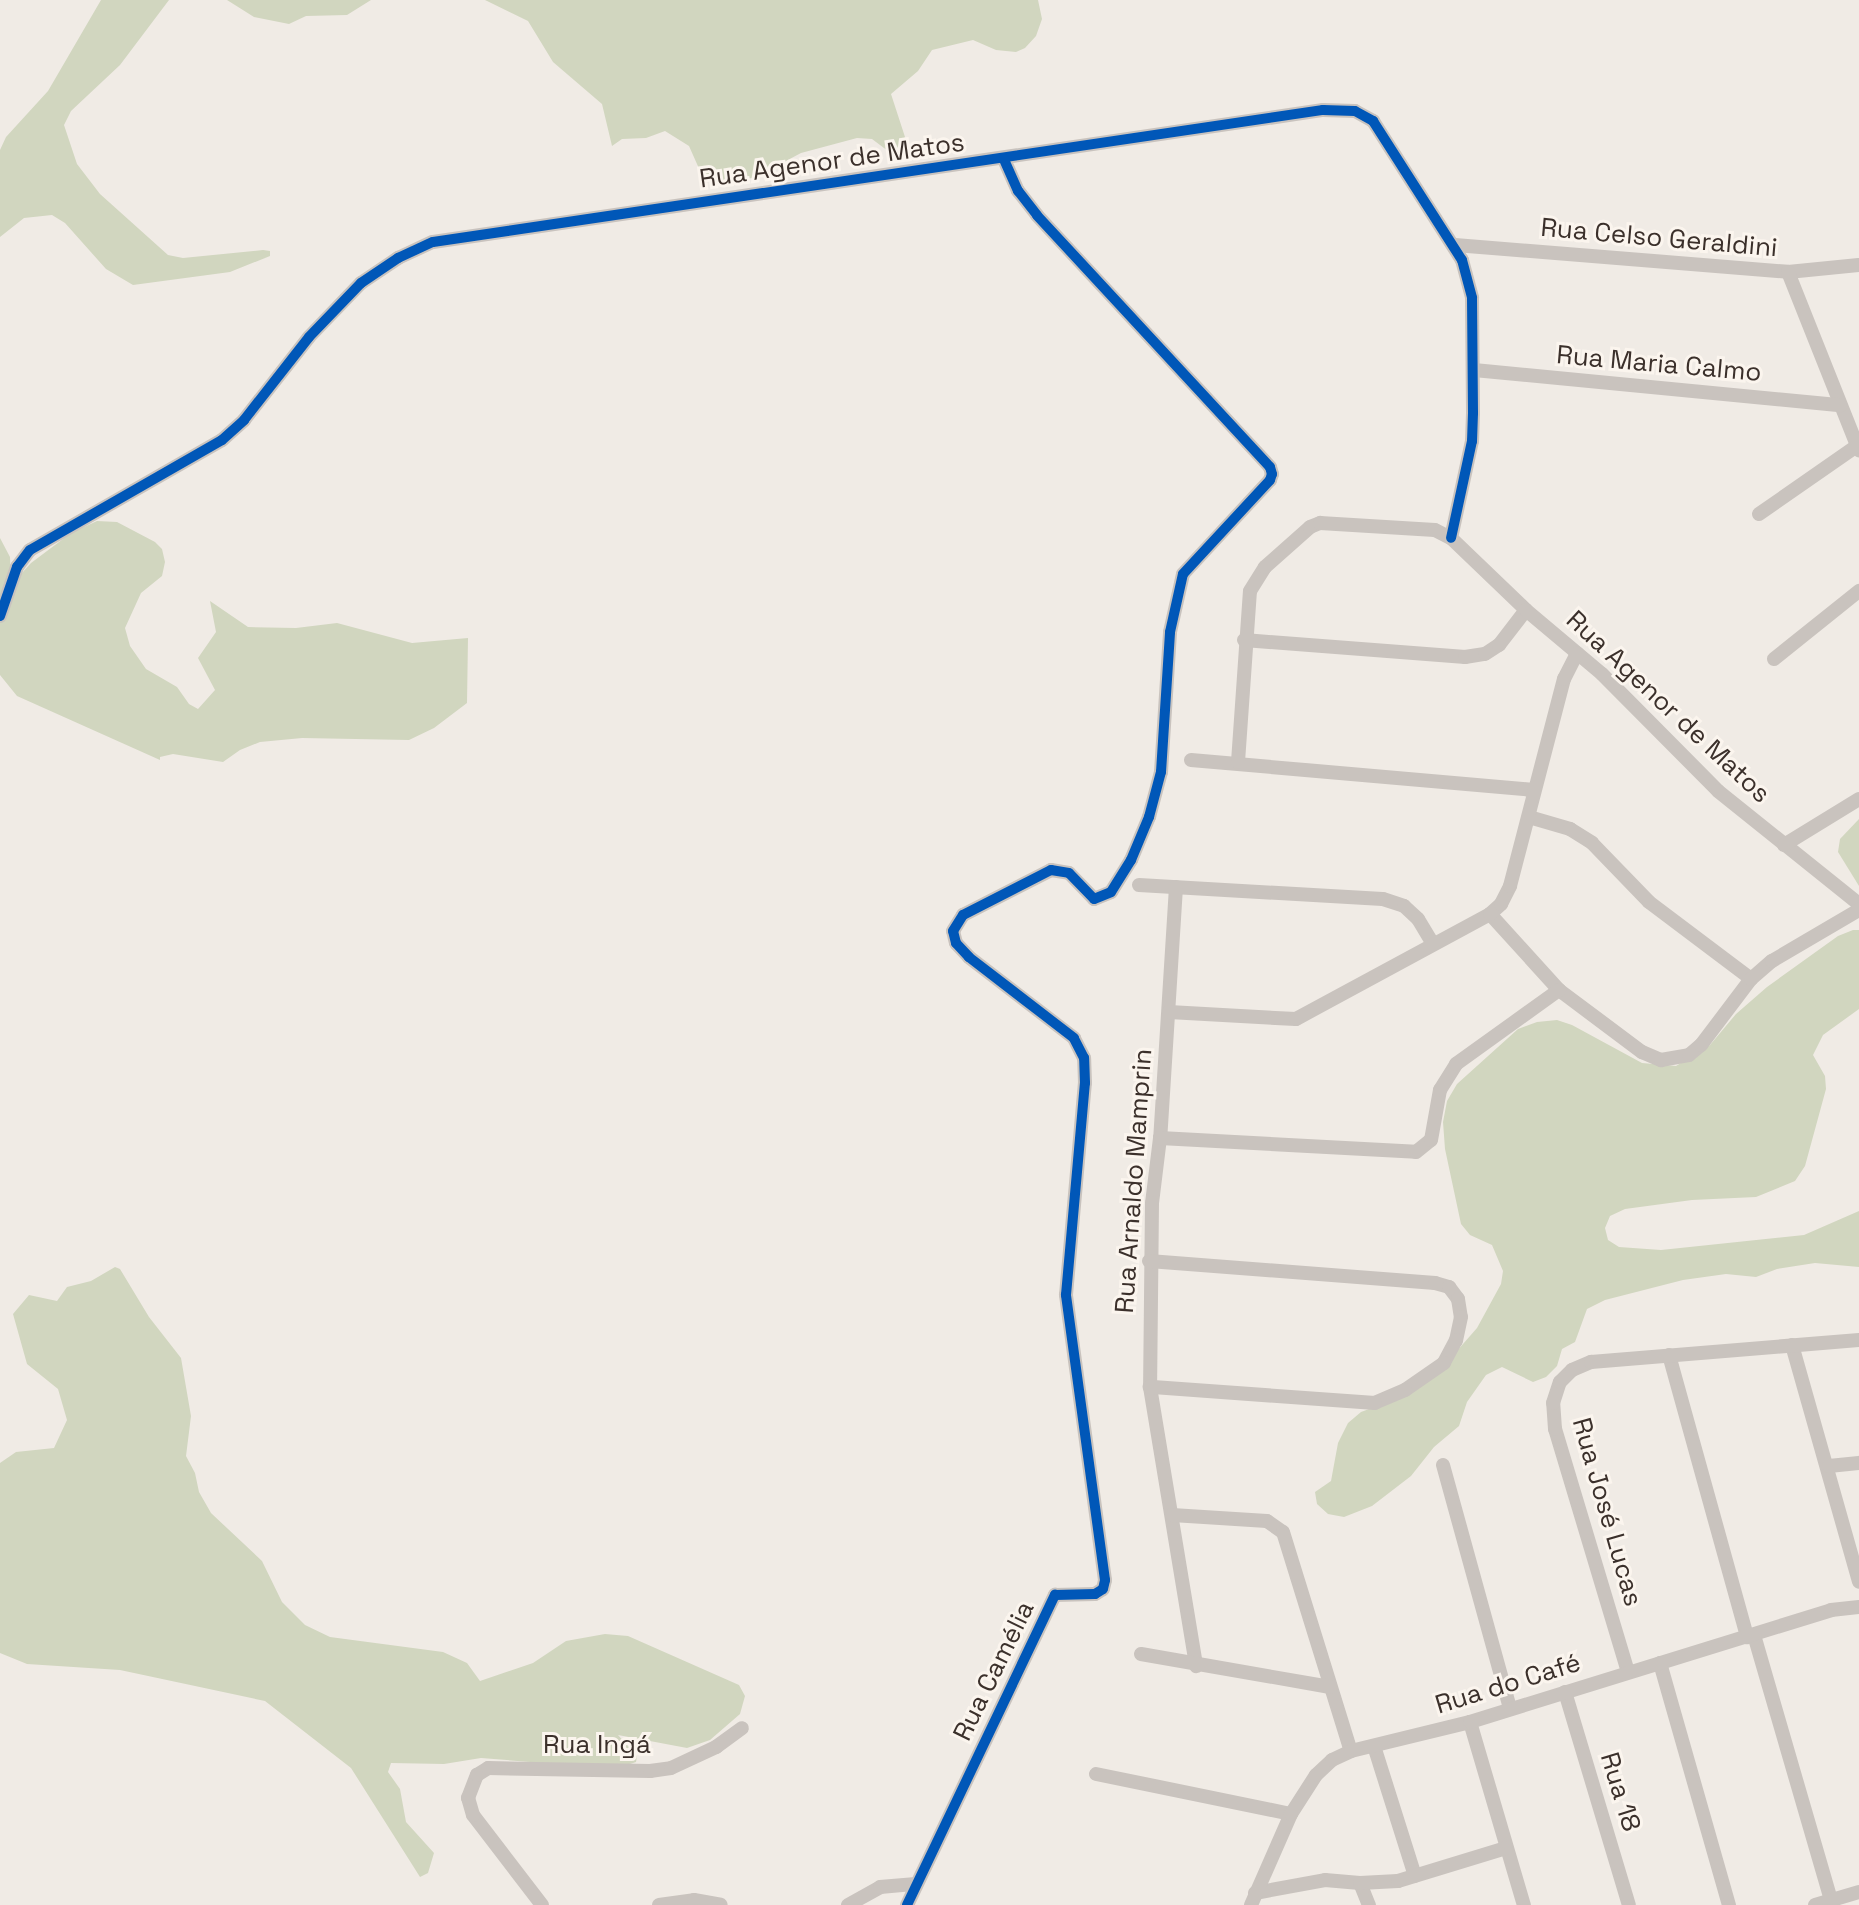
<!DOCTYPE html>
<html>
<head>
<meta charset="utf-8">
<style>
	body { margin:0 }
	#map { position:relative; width:1859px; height:1905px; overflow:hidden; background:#f0ebe5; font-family:"Space Grotesk",sans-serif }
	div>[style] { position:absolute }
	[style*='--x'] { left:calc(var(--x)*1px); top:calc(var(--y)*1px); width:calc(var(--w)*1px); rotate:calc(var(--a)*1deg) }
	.green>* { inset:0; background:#d1d6bf }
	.minor>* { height:14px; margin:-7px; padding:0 7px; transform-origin:7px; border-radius:7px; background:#c9c3be }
	.cycleway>* { height:10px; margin:-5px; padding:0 5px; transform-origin:5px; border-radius:5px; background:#0057b8 }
	span { translate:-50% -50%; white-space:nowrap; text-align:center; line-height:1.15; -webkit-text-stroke:6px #fbf5ee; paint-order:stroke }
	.street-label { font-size:26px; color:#3b302b }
</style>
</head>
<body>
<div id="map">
	<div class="green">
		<div style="clip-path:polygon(101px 0,169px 0,120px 65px,71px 111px,64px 125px,77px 164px,100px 194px,168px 255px,183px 258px,263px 250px,270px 251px,270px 256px,230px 272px,133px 285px,106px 269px,65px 223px,52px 215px,24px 218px,0 237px,0 150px,6px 137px,48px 91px)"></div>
		<div style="clip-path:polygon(227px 0,371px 0,347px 15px,306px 16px,289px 24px,254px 17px)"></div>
		<div style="clip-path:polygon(485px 0,1038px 0,1042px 19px,1036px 36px,1025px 48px,1016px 52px,996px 50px,973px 40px,932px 50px,918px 71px,891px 94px,905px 137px,897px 152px,888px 151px,872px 139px,857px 138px,801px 153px,754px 178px,722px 180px,701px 173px,689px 146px,665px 131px,646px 138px,622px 139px,612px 146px,602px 104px,553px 62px,528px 21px)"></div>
		<div style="clip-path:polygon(97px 521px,117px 522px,155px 542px,162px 549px,165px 562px,162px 576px,141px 593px,125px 628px,130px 646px,146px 669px,177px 687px,189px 704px,198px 709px,215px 690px,198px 658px,216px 632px,210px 601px,248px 627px,296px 628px,337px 623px,412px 643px,468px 638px,467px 703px,434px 728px,409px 740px,302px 738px,260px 742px,240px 750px,223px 762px,173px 754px,160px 757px,160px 760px,17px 696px,0 675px,0 538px,10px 557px,11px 585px,31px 563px,71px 533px)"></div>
		<div style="clip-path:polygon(1859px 819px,1859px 886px,1838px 852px,1840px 839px)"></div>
		<div style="clip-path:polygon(1853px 930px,1859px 930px,1859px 1009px,1823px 1035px,1813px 1055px,1825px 1076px,1826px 1089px,1805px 1166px,1795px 1181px,1756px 1197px,1692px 1200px,1625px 1209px,1610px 1216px,1605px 1228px,1608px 1240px,1619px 1247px,1661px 1250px,1804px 1235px,1859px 1211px,1859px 1267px,1815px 1263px,1777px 1269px,1756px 1277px,1726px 1274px,1683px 1280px,1605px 1300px,1587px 1309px,1575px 1342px,1562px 1349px,1557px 1366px,1546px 1377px,1533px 1382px,1502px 1367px,1486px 1375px,1467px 1402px,1459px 1426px,1434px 1447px,1411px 1476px,1372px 1506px,1344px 1517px,1328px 1514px,1317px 1504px,1315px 1492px,1331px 1481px,1338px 1443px,1348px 1423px,1361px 1412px,1404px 1396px,1442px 1368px,1477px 1328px,1501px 1284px,1503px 1271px,1492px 1245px,1470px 1235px,1461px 1224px,1445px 1149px,1443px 1122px,1447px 1101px,1457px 1084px,1518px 1029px,1537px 1022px,1557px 1020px,1572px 1025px,1642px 1063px,1676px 1066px,1710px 1045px,1736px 1014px,1767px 987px,1838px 936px)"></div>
		<div style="clip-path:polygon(115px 1267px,120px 1269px,149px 1317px,181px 1358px,191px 1416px,186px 1456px,195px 1473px,199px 1492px,211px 1513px,262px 1561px,282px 1602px,305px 1625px,330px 1637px,443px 1652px,467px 1663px,480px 1681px,533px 1663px,566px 1641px,605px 1634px,628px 1636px,739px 1685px,745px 1696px,740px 1714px,710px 1740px,687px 1748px,618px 1735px,637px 1756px,636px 1762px,627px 1765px,580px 1766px,481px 1758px,444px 1764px,391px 1763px,388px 1772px,400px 1789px,406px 1822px,434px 1853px,428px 1873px,420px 1877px,351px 1768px,265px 1701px,120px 1670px,27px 1664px,0 1653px,0 1463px,16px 1452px,54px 1448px,67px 1420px,58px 1389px,27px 1364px,13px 1314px,29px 1295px,57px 1301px,67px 1287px,91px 1281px)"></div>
	</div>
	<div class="minor">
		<div style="--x:1455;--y:245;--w:334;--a:4.6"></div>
		<div style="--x:1788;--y:272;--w:71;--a:-5.6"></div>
		<div style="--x:1788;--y:272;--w:192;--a:68.3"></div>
		<div style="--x:1474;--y:370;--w:368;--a:5.5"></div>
		<div style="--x:1759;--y:514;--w:119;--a:-34.8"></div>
		<div style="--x:0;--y:616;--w:52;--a:-70.9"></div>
		<div style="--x:17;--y:567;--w:21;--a:-53"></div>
		<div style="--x:30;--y:550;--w:221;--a:-29.8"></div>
		<div style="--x:222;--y:440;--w:30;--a:-42"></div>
		<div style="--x:244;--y:420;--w:105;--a:-51.9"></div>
		<div style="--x:309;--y:337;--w:75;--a:-46.1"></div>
		<div style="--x:361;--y:283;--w:45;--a:-34"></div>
		<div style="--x:398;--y:258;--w:38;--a:-25"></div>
		<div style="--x:433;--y:242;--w:900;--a:-8.44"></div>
		<div style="--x:1323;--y:110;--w:32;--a:2"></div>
		<div style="--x:1355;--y:111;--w:21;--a:29"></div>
		<div style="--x:1373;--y:121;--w:165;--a:57.4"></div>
		<div style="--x:1462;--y:260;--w:39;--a:75"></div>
		<div style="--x:1472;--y:298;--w:115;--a:89.5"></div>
		<div style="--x:1473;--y:413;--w:28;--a:92"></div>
		<div style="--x:1472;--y:441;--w:99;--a:102.2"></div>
		<div style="--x:1244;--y:640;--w:222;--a:4.4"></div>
		<div style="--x:1465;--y:657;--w:20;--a:-9"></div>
		<div style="--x:1485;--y:654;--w:17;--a:-33"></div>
		<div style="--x:1499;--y:645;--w:44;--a:-52.4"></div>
		<div style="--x:1774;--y:659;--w:109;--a:-38.7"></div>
		<div style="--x:1191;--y:760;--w:344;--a:5"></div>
		<div style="--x:1238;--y:762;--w:171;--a:-86"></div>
		<div style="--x:1250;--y:591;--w:28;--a:-58"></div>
		<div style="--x:1265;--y:567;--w:60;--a:-41.6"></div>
		<div style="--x:1310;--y:527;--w:11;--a:-22"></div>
		<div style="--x:1320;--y:523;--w:115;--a:3.5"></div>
		<div style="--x:1435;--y:530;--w:18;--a:27"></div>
		<div style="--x:1451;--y:538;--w:104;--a:43.8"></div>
		<div style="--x:1526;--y:610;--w:99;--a:40.1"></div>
		<div style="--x:1602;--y:674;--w:165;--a:45.2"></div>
		<div style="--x:1718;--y:791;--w:181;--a:38.7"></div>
		<div style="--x:1529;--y:817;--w:43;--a:16.3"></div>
		<div style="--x:1570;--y:829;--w:26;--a:32"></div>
		<div style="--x:1592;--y:843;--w:82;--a:46"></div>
		<div style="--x:1649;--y:902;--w:128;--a:37"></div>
		<div style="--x:1784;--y:845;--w:88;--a:-31.5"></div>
		<div style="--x:1139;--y:885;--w:244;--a:3.3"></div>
		<div style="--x:1383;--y:899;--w:22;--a:18"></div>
		<div style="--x:1404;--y:906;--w:19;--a:43"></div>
		<div style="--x:1418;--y:919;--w:29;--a:59"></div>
		<div style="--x:1176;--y:887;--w:252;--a:93.6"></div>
		<div style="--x:1160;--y:1138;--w:65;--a:97"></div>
		<div style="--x:1152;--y:1203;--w:184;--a:90.6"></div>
		<div style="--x:1150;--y:1387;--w:283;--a:80.6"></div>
		<div style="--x:1490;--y:914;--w:103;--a:47.8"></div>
		<div style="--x:1559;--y:990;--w:104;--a:36.8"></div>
		<div style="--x:1642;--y:1052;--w:21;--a:23"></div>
		<div style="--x:1661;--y:1060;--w:28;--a:-10"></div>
		<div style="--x:1689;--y:1055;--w:16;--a:-40"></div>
		<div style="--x:1701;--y:1045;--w:83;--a:-52.9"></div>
		<div style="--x:1751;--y:979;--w:28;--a:-41"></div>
		<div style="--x:1772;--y:961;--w:101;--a:-30.4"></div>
		<div style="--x:1169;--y:1012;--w:127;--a:3.2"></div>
		<div style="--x:1296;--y:1019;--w:221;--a:-28.4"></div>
		<div style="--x:1490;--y:914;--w:15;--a:-42"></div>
		<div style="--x:1501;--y:904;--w:20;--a:-63"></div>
		<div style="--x:1510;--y:886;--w:214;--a:-75.4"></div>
		<div style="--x:1564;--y:679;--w:29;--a:-63"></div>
		<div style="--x:1160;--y:1138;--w:256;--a:3.1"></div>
		<div style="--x:1416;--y:1152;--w:19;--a:-39"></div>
		<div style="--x:1431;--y:1140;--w:51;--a:-79.8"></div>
		<div style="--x:1440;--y:1090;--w:31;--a:-58"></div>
		<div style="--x:1456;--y:1064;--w:127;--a:-35.7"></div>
		<div style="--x:1149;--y:1261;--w:287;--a:4.4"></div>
		<div style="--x:1435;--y:1283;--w:15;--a:16"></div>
		<div style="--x:1449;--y:1287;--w:15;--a:53"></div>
		<div style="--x:1458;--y:1299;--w:18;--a:81"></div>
		<div style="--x:1461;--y:1317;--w:24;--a:102"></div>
		<div style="--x:1456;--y:1340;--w:26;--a:118"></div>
		<div style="--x:1444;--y:1363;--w:47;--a:145.3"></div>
		<div style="--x:1405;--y:1390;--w:33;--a:157"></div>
		<div style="--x:1375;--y:1403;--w:226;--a:-175.9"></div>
		<div style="--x:1792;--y:1345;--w:246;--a:74.2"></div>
		<div style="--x:1669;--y:1355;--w:293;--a:74.5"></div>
		<div style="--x:1443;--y:1465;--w:253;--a:74.6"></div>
		<div style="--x:1829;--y:1466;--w:30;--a:-6"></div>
		<div style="--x:1172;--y:1515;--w:95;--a:3.6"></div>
		<div style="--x:1267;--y:1521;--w:19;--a:35"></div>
		<div style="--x:1283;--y:1532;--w:229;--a:72.8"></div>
		<div style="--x:1754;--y:1635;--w:276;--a:73.8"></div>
		<div style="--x:1141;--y:1654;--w:192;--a:9.9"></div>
		<div style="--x:1660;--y:1663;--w:252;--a:74.1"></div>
		<div style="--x:1628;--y:1672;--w:254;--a:-106.7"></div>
		<div style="--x:1555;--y:1429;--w:26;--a:-94"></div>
		<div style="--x:1553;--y:1403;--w:22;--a:-72"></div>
		<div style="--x:1560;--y:1382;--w:17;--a:-45"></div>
		<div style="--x:1572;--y:1370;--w:21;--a:-23"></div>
		<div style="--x:1591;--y:1362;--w:269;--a:-4.7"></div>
		<div style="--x:1565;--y:1692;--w:222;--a:73.3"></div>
		<div style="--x:1470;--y:1722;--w:191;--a:73.6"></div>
		<div style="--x:1374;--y:1746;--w:136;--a:72.5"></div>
		<div style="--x:1096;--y:1774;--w:199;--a:11.6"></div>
		<div style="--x:1360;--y:1883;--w:24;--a:68"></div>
		<div style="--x:1255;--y:1893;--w:71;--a:-10.5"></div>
		<div style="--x:1325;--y:1880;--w:35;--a:5"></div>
		<div style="--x:1360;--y:1883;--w:38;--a:-3"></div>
		<div style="--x:1398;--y:1881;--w:113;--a:-17"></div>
		<div style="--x:542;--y:1905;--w:113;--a:-127.5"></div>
		<div style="--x:473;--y:1815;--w:18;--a:-106"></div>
		<div style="--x:468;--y:1798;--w:25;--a:-69"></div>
		<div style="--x:477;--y:1775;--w:13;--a:-32"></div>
		<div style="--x:488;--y:1768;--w:162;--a:1.1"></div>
		<div style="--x:650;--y:1771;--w:21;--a:-8"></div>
		<div style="--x:671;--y:1768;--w:50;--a:-25"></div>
		<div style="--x:716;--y:1747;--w:32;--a:-36"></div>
		<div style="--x:659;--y:1905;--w:35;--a:-8"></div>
		<div style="--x:694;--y:1900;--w:27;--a:10"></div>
		<div style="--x:848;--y:1905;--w:37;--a:-29"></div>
		<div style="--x:880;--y:1887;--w:36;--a:-5"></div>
		<div style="--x:907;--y:1905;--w:344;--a:-64.5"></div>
		<div style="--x:1055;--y:1595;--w:40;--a:-1.4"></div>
		<div style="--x:1095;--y:1594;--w:9;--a:-32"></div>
		<div style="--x:1103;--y:1589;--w:9;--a:-77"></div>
		<div style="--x:1105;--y:1580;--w:288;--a:-97.8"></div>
		<div style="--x:1066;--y:1295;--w:213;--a:-84.9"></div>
		<div style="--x:1085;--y:1083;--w:25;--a:-92"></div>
		<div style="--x:1084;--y:1058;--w:22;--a:-117"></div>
		<div style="--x:1074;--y:1038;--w:133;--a:-142.4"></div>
		<div style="--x:969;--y:957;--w:19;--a:-133"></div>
		<div style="--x:956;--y:943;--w:12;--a:-104"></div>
		<div style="--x:953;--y:931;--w:19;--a:-58"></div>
		<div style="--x:963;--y:915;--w:99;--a:-27.1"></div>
		<div style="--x:1051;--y:870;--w:18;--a:9"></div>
		<div style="--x:1069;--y:873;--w:36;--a:46"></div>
		<div style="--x:1094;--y:899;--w:18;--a:-22"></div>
		<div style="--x:1111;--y:892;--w:38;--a:-58"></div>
		<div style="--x:1131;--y:860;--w:47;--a:-67.3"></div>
		<div style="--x:1149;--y:817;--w:47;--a:-75.1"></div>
		<div style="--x:1161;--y:772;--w:140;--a:-86.3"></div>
		<div style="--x:1170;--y:632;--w:59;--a:-77.4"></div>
		<div style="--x:1183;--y:574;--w:128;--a:-47.2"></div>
		<div style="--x:1270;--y:480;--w:6;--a:-72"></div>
		<div style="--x:1272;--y:474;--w:7;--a:-106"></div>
		<div style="--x:1270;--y:467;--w:343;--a:-132.8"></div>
		<div style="--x:1037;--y:215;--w:31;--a:-128"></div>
		<div style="--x:1018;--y:191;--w:35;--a:-114"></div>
		<div style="--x:1251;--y:1905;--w:99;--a:-66.3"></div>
		<div style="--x:1291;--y:1814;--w:46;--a:-57.3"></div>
		<div style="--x:1316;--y:1775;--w:22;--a:-43"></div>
		<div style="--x:1332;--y:1760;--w:21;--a:-25"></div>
		<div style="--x:1351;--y:1751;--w:122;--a:-13.7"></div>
		<div style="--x:1470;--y:1722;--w:378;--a:-17.2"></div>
		<div style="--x:1831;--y:1610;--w:28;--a:-6"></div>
		<div style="--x:1815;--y:1905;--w:46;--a:-16.5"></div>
	</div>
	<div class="cycleway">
		<div style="--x:0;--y:616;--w:52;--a:-70.9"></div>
		<div style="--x:17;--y:567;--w:21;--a:-53"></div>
		<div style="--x:30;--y:550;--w:221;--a:-29.8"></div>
		<div style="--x:222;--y:440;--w:30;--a:-42"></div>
		<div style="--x:244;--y:420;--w:105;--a:-51.9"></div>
		<div style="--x:309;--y:337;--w:75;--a:-46.1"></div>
		<div style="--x:361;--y:283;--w:45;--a:-34"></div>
		<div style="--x:398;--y:258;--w:38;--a:-25"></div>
		<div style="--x:433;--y:242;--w:900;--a:-8.44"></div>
		<div style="--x:1323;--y:110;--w:32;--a:2"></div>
		<div style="--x:1355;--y:111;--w:21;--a:29"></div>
		<div style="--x:1373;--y:121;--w:165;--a:57.4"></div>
		<div style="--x:1462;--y:260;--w:39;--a:75"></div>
		<div style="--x:1472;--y:298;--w:115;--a:89.5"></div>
		<div style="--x:1473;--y:413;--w:28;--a:92"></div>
		<div style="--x:1472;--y:441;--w:99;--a:102.2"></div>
		<div style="--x:907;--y:1905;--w:344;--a:-64.5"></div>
		<div style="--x:1055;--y:1595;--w:40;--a:-1.4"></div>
		<div style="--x:1095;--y:1594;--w:9;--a:-32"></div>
		<div style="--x:1103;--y:1589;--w:9;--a:-77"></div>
		<div style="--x:1105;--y:1580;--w:288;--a:-97.8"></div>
		<div style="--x:1066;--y:1295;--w:213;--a:-84.9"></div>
		<div style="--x:1085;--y:1083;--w:25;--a:-92"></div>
		<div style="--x:1084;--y:1058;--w:22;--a:-117"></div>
		<div style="--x:1074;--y:1038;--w:133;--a:-142.4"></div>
		<div style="--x:969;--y:957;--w:19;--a:-133"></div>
		<div style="--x:956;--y:943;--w:12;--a:-104"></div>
		<div style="--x:953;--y:931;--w:19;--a:-58"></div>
		<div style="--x:963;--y:915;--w:99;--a:-27.1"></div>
		<div style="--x:1051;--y:870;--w:18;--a:9"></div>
		<div style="--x:1069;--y:873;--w:36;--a:46"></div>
		<div style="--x:1094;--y:899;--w:18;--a:-22"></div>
		<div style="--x:1111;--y:892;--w:38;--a:-58"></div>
		<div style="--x:1131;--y:860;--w:47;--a:-67.3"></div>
		<div style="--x:1149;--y:817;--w:47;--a:-75.1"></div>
		<div style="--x:1161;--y:772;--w:140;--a:-86.3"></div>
		<div style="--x:1170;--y:632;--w:59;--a:-77.4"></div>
		<div style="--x:1183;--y:574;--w:128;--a:-47.2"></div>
		<div style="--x:1270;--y:480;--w:6;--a:-72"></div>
		<div style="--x:1272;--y:474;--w:7;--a:-106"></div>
		<div style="--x:1270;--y:467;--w:343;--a:-132.8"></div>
		<div style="--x:1037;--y:215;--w:31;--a:-128"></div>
		<div style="--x:1018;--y:191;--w:35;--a:-114"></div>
	</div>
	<div class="street-label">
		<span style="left:832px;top:161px;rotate:-8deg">Rua Agenor de Matos</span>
		<span style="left:1659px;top:238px;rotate:5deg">Rua Celso Geraldini</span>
		<span style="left:1659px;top:364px;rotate:5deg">Rua Maria Calmo</span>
		<span style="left:1668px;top:707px;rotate:43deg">Rua Agenor de Matos</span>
		<span style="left:1134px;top:1181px;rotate:-86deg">Rua Arnaldo Mamprin</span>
		<span style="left:1607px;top:1512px;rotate:74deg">Rua José Lucas</span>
		<span style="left:994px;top:1671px;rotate:-64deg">Rua Camélia</span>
		<span style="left:1508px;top:1684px;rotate:-17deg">Rua do Café</span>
		<span style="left:597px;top:1745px">Rua Ingá</span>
		<span style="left:1620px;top:1792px;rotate:73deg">Rua 18</span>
	</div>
</div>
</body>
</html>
